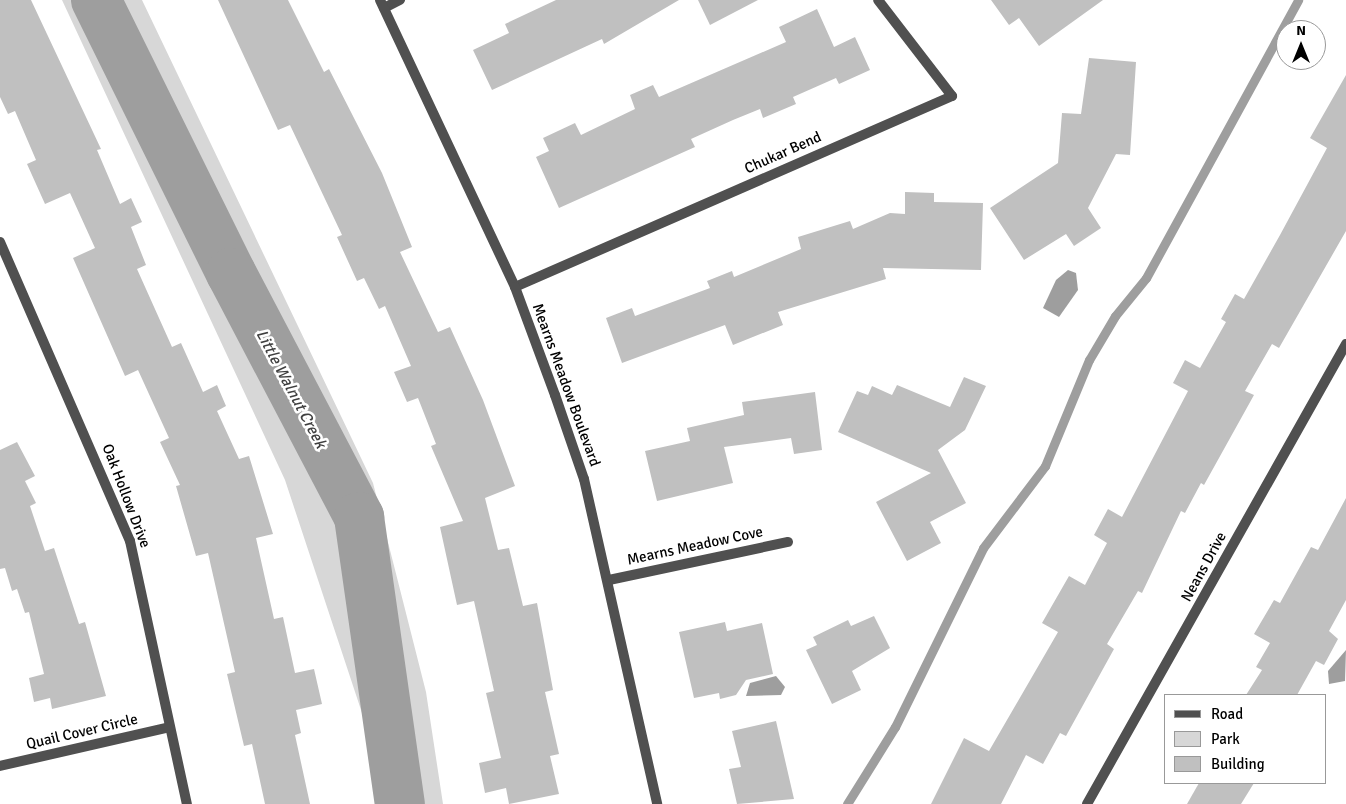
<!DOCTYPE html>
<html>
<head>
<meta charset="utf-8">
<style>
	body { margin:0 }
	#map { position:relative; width:1346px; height:804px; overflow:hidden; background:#fff; font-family:Signika,sans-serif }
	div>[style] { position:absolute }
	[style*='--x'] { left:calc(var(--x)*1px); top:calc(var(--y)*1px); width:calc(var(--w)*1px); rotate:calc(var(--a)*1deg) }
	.green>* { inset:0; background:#d7d7d7 }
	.water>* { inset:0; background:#9e9e9e }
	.stream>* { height:9px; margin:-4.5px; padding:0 4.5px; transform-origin:4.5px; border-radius:4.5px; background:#9e9e9e }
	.river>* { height:50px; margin:-25px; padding:0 25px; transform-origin:25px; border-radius:25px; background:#9e9e9e }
	.building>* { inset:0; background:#c0c0c0 }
	.minor>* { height:10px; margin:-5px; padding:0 5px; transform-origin:5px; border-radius:5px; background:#505050 }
	.tertiary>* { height:10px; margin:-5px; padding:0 5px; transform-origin:5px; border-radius:5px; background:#505050 }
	span { translate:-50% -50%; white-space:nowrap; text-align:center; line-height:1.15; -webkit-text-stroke:5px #fff; paint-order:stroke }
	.street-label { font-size:15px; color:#000 }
	.water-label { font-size:16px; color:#3f3f3f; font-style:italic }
	.legend { position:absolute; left:1164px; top:694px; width:162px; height:90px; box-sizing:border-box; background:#fff; border:1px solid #999; margin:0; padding:6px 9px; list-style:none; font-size:15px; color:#000 }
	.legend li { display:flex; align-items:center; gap:10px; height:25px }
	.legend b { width:25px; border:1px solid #999 }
	.north { position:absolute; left:1276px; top:20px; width:50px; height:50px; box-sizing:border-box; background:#fff; border:1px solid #999; border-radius:50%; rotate:0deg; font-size:14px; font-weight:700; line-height:20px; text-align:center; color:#000 }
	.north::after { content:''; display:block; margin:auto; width:18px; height:22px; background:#000; clip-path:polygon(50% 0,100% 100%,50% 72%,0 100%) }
</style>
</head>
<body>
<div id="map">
	<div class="green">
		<div style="clip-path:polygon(62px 0,142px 0,373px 483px,426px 692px,443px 804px,377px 804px,363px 716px,285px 480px)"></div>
	</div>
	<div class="water">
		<div style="clip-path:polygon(1068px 270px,1076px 273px,1078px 290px,1059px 317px,1043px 308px,1056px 280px)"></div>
		<div style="clip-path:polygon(1346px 650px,1345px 681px,1329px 684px,1328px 671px)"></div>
		<div style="clip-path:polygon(776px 676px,785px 687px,781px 695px,746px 696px,750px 683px)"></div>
	</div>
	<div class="stream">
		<div style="--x:847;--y:804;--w:91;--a:-58.1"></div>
		<div style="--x:895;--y:727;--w:199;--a:-63.8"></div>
		<div style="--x:983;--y:548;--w:103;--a:-52.9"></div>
		<div style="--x:1045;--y:466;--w:115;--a:-67.5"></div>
		<div style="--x:1089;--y:360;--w:51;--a:-59.4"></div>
		<div style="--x:1115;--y:316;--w:49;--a:-50.8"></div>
		<div style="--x:1146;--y:278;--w:317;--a:-61.3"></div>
	</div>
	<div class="river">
		<div style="--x:96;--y:0;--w:305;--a:63.7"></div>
		<div style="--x:231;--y:273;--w:276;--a:62.3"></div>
		<div style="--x:359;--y:517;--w:290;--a:81.9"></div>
	</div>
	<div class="building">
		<div style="clip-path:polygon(0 0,31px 0,101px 149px,97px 150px,120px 204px,131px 198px,142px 222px,131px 227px,146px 265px,137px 269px,172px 347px,181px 343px,203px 392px,217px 385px,226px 406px,217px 411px,239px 459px,249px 456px,273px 534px,256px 538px,274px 619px,283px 617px,295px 673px,314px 669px,322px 704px,296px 710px,301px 733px,295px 735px,310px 804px,265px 804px,252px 744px,244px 746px,227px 674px,235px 672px,208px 553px,196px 556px,176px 486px,180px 485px,160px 442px,169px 438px,138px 370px,125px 376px,73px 258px,95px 248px,70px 193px,45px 204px,27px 164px,36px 160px,15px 111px,8px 114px,0 97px)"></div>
		<div style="clip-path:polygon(218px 0,288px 0,324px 72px,329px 69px,382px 173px,412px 247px,400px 252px,427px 309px,438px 332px,450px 327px,483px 400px,515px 486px,485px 498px,498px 550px,509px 548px,523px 606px,537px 603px,553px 690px,545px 692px,559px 754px,550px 756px,559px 794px,509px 804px,506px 788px,485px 793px,479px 763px,501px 758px,486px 693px,494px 691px,474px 601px,457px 605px,440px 527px,463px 521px,431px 446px,436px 444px,418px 398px,407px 402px,394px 372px,411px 366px,385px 306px,379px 309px,364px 278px,357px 281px,337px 237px,342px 235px,290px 125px,278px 130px)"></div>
		<div style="clip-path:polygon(556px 0,679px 0,604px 44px,602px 39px,492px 90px,473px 50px,509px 33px,505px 24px)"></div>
		<div style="clip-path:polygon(698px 0,758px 0,710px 25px)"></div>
		<div style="clip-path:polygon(991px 0,1103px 0,1039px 46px,1019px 18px,1009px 25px)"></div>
		<div style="clip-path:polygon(817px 9px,834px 47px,855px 37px,870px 70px,839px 84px,836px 78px,793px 97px,796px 104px,763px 118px,760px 109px,733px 120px,691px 139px,695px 147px,559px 208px,536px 157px,549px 151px,543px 138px,575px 123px,581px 135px,635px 109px,630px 95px,653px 85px,659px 97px,786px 42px,779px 27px)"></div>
		<div style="clip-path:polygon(1089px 58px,1136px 62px,1130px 155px,1116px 154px,1088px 208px,1101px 228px,1074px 246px,1066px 234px,1024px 260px,990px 208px,1058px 163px,1062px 113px,1081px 114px)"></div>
		<div style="clip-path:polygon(1346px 75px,1346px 231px,1279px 348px,1272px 344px,1245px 391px,1254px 395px,1204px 485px,1201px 483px,1185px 513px,1181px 511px,1142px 593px,1138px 591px,1107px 644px,1114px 649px,1066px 736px,1060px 733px,1043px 764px,1026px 755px,1001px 804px,931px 804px,964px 738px,989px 751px,1058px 632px,1042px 623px,1069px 576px,1085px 585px,1107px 543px,1094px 535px,1108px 509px,1122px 517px,1188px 391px,1173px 383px,1185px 360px,1200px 368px,1226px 322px,1221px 319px,1235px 294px,1244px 299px,1280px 235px,1327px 148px,1310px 138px)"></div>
		<div style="clip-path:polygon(905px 192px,934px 193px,934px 202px,983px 203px,981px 270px,883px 268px,886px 279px,778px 312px,783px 325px,733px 345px,725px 325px,622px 363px,606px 318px,632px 308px,635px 316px,710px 288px,707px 281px,732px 271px,734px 277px,801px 249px,798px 237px,850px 221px,853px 229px,890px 213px,905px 214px)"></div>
		<div style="clip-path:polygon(964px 377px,986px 386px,965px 430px,938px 450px,966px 503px,930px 522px,941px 543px,907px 561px,876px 502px,931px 473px,838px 432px,857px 391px,868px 395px,872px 386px,892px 395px,897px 385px,950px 407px)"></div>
		<div style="clip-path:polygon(815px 392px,822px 450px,794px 454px,791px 438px,724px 447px,733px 483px,657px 501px,645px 451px,690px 441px,687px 428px,744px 415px,742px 402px)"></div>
		<div style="clip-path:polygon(17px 442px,35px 476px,25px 481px,36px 503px,30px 506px,45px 551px,54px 548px,79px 624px,85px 622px,106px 696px,52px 709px,50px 698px,34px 702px,29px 678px,44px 674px,29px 612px,25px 613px,17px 589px,12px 591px,5px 568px,0 569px,0 450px)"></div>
		<div style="clip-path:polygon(1346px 498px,1346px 600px,1329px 631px,1338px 639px,1324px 665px,1316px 661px,1297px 695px,1246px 695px,1262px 670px,1256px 667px,1270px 643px,1254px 634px,1274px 600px,1280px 603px,1311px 547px,1318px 550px)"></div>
		<div style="clip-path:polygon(874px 616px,890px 648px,852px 671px,861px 690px,832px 704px,806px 650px,817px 645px,813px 637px,848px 620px,851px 626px)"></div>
		<div style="clip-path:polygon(725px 622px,727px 631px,762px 623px,773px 674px,746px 680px,736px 695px,720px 699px,719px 693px,694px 698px,679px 632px)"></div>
		<div style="clip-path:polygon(776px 721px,794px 799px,737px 804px,729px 769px,741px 767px,732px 731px)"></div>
		<div style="clip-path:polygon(1199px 783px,1254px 783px,1241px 804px,1187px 804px)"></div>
	</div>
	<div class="minor">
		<div style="--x:384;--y:8;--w:18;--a:-27"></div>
		<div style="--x:0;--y:242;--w:326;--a:66.5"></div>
		<div style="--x:130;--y:541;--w:269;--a:77.8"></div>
		<div style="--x:515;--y:287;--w:477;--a:-23.6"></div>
		<div style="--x:952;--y:96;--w:121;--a:-127.6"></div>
		<div style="--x:609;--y:580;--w:183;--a:-12"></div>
		<div style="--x:0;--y:766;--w:174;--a:-12.9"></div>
		<div style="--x:1087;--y:804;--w:528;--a:-60.62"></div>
	</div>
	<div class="tertiary">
		<div style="--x:380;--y:0;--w:317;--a:64.8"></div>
		<div style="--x:515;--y:287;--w:115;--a:69.7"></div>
		<div style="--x:555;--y:395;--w:89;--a:71"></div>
		<div style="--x:584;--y:479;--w:333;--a:77.3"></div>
	</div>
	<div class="street-label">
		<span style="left:783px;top:153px;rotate:-24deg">Chukar Bend</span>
		<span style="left:566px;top:385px;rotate:70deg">Mearns Meadow Boulevard</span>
		<span style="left:126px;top:496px;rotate:69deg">Oak Hollow Drive</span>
		<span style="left:695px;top:546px;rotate:-12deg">Mearns Meadow Cove</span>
		<span style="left:1204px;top:567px;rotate:-61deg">Neans Drive</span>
		<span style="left:82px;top:732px;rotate:-13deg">Quail Cover Circle</span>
	</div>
	<div class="water-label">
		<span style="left:291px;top:389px;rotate:62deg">Little Walnut Creek</span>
	</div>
	<ul class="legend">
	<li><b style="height:6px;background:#505050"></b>Road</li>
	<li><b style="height:14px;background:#d7d7d7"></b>Park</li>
	<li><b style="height:14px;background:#c0c0c0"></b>Building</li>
	</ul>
	<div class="north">N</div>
</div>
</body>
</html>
